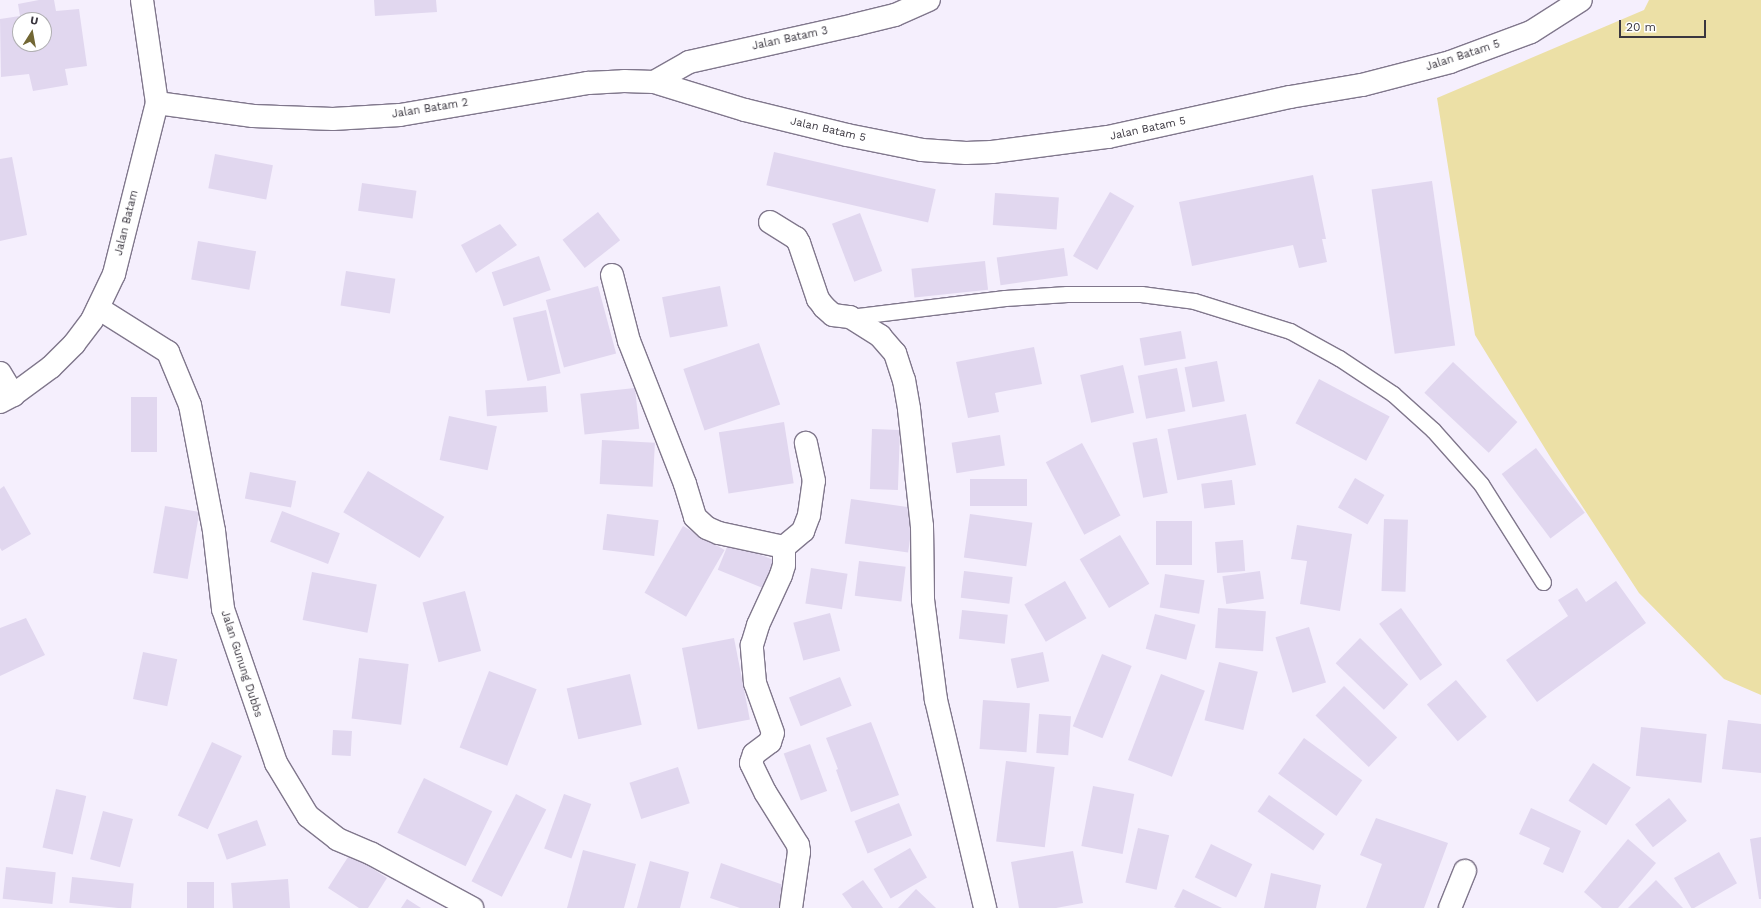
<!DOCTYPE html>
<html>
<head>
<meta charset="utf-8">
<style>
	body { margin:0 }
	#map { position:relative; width:1761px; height:908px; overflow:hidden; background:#f5effd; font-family:"Work Sans",sans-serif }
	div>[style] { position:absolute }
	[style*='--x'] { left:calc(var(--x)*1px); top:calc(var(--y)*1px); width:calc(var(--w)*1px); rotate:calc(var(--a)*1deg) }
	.green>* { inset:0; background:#ece0a6 }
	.building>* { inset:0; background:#e1d7ef; transform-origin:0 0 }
	.roads { filter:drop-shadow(1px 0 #80778c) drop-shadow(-1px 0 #80778c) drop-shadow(0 1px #80778c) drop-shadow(0 -1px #80778c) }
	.service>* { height:15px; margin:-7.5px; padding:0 7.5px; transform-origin:7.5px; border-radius:7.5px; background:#fff }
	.minor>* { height:22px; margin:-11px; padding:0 11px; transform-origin:11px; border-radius:11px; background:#fff }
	span { translate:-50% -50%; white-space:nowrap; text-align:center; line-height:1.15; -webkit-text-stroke:3.5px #fff; paint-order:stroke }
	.street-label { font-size:11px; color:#3a363f }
	.north { position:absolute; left:12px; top:12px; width:40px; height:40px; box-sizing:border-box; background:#fff; border:1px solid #b0afb2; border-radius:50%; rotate:11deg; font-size:11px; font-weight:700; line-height:16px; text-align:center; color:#3a363f }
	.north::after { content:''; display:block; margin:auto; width:14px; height:18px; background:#726734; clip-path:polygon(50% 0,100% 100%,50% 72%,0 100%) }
	.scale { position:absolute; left:1619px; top:20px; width:87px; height:18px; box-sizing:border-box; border:2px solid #3a363f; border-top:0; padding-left:5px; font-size:12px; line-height:14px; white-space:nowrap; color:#3a363f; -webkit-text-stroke:3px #fff; paint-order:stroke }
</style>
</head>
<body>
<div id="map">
	<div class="green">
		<div style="clip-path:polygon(1649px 0,1761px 0,1761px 695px,1724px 679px,1639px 593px,1554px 463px,1475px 335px,1437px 98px,1644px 10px)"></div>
	</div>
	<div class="building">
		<div style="clip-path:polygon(evenodd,39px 0,54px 0,56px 11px,79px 9px,87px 66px,65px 69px,68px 85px,33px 91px,29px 74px,1px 77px,0 19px,20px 16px,18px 4px,39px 0,20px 20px,44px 20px,44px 44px,20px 44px,20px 20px)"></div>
		<div style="clip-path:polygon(374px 0,436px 0,437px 12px,375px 16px)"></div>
		<div style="left:774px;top:152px;width:166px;height:34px;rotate:13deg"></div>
		<div style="left:215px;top:154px;width:59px;height:35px;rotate:11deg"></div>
		<div style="clip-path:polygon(12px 157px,27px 235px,0 241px,0 159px)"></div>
		<div style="clip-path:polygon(1313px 175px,1326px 239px,1322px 239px,1327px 262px,1299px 268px,1293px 245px,1192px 266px,1179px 202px)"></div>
		<div style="left:1432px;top:181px;width:166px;height:61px;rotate:82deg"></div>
		<div style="left:362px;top:183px;width:55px;height:28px;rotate:8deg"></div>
		<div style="left:1110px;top:192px;width:28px;height:74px;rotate:30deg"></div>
		<div style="left:995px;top:193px;width:64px;height:32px;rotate:4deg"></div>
		<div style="left:598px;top:212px;width:36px;height:45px;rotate:52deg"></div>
		<div style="left:860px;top:213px;width:62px;height:30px;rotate:69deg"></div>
		<div style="clip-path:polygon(500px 224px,517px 245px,476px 273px,461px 245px)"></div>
		<div style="left:198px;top:241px;width:59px;height:39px;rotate:10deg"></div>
		<div style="left:1064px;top:248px;width:28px;height:68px;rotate:82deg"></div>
		<div style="left:539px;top:256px;width:36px;height:50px;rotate:71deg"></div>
		<div style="left:985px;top:261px;width:29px;height:74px;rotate:84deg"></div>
		<div style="left:346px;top:271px;width:50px;height:35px;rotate:9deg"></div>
		<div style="left:598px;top:286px;width:70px;height:54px;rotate:75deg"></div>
		<div style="left:720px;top:286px;width:41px;height:59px;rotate:79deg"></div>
		<div style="left:546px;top:310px;width:65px;height:34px;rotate:77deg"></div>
		<div style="left:1181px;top:331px;width:28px;height:42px;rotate:80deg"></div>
		<div style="left:759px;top:343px;width:65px;height:80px;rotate:71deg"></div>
		<div style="clip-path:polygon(1034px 347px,1042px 384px,995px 393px,999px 412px,968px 418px,956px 362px)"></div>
		<div style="left:1217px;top:361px;width:41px;height:33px;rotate:79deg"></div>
		<div style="left:1453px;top:362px;width:88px;height:42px;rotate:43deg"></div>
		<div style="left:1123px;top:365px;width:49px;height:44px;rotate:77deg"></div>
		<div style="left:1177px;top:368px;width:44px;height:40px;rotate:79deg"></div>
		<div style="left:1319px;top:379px;width:80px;height:50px;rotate:28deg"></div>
		<div style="left:546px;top:386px;width:26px;height:61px;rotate:86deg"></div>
		<div style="left:635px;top:388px;width:41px;height:55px;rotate:84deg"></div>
		<div style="left:131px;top:397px;width:26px;height:55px"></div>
		<div style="left:1246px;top:414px;width:52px;height:80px;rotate:79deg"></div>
		<div style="left:449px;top:416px;width:49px;height:45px;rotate:12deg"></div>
		<div style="left:784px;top:422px;width:62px;height:66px;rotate:81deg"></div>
		<div style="left:872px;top:429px;width:28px;height:60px;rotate:2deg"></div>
		<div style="left:1000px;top:435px;width:31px;height:49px;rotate:81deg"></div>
		<div style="left:1157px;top:438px;width:56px;height:25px;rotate:79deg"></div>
		<div style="left:602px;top:440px;width:53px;height:44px;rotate:3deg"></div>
		<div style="left:1082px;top:443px;width:82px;height:41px;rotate:62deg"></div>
		<div style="left:1536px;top:448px;width:81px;height:43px;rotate:53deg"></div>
		<div style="left:368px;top:471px;width:89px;height:48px;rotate:31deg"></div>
		<div style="left:250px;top:472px;width:47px;height:27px;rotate:11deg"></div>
		<div style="left:1355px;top:478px;width:34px;height:34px;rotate:30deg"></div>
		<div style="left:1027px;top:479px;width:27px;height:57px;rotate:90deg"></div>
		<div style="left:1232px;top:480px;width:25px;height:31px;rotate:83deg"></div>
		<div style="clip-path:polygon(4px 486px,31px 534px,2px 551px,0 548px,0 489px)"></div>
		<div style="left:851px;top:499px;width:64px;height:45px;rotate:8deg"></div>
		<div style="left:165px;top:506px;width:35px;height:68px;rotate:10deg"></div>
		<div style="left:282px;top:511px;width:62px;height:33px;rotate:21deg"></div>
		<div style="left:607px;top:514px;width:52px;height:36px;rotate:7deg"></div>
		<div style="left:970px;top:514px;width:63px;height:44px;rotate:8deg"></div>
		<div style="left:1384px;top:519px;width:24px;height:72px;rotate:2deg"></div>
		<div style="left:1156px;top:521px;width:36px;height:44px"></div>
		<div style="clip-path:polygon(1297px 525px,1352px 534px,1340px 611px,1300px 604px,1307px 561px,1291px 559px)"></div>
		<div style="left:683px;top:526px;width:48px;height:77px;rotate:30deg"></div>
		<div style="left:1120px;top:535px;width:57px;height:47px;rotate:59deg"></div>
		<div style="left:1243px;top:540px;width:31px;height:28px;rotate:86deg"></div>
		<div style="left:729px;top:542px;width:52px;height:30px;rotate:22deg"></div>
		<div style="left:859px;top:561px;width:47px;height:35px;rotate:7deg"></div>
		<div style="left:811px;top:568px;width:37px;height:36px;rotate:9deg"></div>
		<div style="left:964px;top:571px;width:49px;height:27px;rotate:7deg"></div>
		<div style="left:1260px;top:571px;width:28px;height:38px;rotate:82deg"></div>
		<div style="left:312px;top:572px;width:66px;height:49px;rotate:11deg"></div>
		<div style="left:1165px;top:574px;width:40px;height:34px;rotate:9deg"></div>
		<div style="left:1065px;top:581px;width:43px;height:47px;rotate:60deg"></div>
		<div style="clip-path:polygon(1616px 581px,1646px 623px,1537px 702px,1506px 660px,1568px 616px,1558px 600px,1577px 588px,1586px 602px)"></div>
		<div style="left:465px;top:591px;width:62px;height:44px;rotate:75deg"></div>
		<div style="left:1218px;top:608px;width:48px;height:40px;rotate:4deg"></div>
		<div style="left:1401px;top:608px;width:70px;height:27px;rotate:54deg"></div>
		<div style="left:962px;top:610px;width:46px;height:29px;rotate:6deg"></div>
		<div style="left:830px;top:613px;width:39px;height:38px;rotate:75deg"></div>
		<div style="left:1155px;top:614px;width:42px;height:36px;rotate:15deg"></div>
		<div style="clip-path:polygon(26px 618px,45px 655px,0 676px,0 628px)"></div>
		<div style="left:1309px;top:627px;width:58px;height:35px;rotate:73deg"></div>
		<div style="left:734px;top:638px;width:83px;height:53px;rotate:79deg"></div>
		<div style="left:1360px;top:638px;width:67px;height:35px;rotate:44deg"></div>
		<div style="left:143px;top:652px;width:35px;height:48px;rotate:12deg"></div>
		<div style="left:1043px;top:652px;width:30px;height:33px;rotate:78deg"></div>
		<div style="left:1102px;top:654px;width:32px;height:78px;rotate:22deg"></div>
		<div style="left:359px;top:658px;width:50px;height:61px;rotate:7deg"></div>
		<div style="left:1219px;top:662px;width:40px;height:60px;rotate:14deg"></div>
		<div style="left:489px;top:671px;width:51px;height:82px;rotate:21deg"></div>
		<div style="left:630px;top:674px;width:52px;height:65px;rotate:77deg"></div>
		<div style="left:1161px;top:674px;width:47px;height:92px;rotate:21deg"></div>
		<div style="left:840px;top:677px;width:31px;height:55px;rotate:68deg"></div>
		<div style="left:1456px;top:680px;width:48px;height:38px;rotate:50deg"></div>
		<div style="left:1344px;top:686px;width:74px;height:41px;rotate:44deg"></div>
		<div style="left:983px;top:700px;width:47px;height:49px;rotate:4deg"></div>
		<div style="left:1039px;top:714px;width:32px;height:39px;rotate:4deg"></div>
		<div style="clip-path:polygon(1728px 720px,1761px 724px,1761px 773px,1722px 769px)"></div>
		<div style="clip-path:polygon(871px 722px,899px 795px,851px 812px,836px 770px,838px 769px,826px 738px)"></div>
		<div style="left:1641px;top:727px;width:66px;height:49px;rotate:6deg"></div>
		<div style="left:333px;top:730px;width:19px;height:25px;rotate:3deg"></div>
		<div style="left:1304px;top:738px;width:72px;height:44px;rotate:36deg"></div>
		<div style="left:212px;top:742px;width:33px;height:81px;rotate:25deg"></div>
		<div style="left:810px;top:744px;width:50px;height:28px;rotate:70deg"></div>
		<div style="left:1006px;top:761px;width:49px;height:81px;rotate:7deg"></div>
		<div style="left:1593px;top:763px;width:45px;height:45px;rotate:33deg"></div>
		<div style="left:678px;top:767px;width:38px;height:51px;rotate:72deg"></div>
		<div style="left:424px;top:778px;width:76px;height:61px;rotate:26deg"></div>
		<div style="left:1093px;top:786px;width:42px;height:61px;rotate:11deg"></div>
		<div style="left:56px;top:789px;width:31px;height:60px;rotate:13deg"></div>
		<div style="left:516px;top:794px;width:34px;height:98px;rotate:27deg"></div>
		<div style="left:564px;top:794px;width:29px;height:58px;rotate:20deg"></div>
		<div style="left:1269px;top:795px;width:68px;height:20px;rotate:35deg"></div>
		<div style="left:1669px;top:798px;width:29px;height:43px;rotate:52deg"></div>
		<div style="left:899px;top:803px;width:35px;height:48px;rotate:68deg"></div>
		<div style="clip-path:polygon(1531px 808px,1581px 831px,1563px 873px,1543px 864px,1550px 848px,1519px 834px)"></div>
		<div style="left:103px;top:811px;width:31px;height:50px;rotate:15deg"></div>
		<div style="clip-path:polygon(1376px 818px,1448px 843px,1424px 908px,1366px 908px,1382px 864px,1360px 855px)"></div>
		<div style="left:257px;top:820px;width:27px;height:42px;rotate:70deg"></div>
		<div style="left:1138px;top:828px;width:32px;height:56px;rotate:13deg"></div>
		<div style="clip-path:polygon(1761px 837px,1761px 899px,1759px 899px,1750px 839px)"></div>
		<div style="clip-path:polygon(1628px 839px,1656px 863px,1618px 908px,1602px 908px,1584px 892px)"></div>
		<div style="left:1211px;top:844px;width:46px;height:37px;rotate:26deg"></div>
		<div style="left:910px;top:848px;width:34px;height:42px;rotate:60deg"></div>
		<div style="clip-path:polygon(583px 850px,636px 864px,624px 908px,567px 908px)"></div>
		<div style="clip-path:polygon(1073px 851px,1083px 903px,1056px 908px,1019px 908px,1011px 862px)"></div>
		<div style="left:1719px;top:852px;width:36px;height:52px;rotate:60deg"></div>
		<div style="clip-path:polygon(350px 854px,387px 878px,368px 908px,359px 908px,328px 888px)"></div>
		<div style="clip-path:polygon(650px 861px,689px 872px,680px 908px,637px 908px)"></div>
		<div style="clip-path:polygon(721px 863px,792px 888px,785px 908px,740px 908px,710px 898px)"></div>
		<div style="left:6px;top:867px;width:50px;height:32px;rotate:6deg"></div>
		<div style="clip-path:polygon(1271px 873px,1321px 885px,1316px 908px,1264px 908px)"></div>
		<div style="left:72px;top:877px;width:62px;height:26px;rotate:6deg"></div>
		<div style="left:288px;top:879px;width:29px;height:57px;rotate:86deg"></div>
		<div style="clip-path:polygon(863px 880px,883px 908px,852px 908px,842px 894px)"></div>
		<div style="clip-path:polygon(1656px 880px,1683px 908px,1628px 908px)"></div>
		<div style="left:187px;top:882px;width:27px;height:26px"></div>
		<div style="clip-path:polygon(916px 889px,936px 908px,898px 908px)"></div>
		<div style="clip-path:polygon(1183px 889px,1222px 908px,1177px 908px,1174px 907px)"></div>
		<div style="clip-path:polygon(407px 899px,421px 908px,401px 908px)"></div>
	</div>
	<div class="roads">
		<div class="service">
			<div style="--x:850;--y:317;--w:156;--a:-7"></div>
			<div style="--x:1005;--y:298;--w:62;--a:-3.7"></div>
			<div style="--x:1067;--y:294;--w:74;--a:0"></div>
			<div style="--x:1141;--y:294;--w:53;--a:7.5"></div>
			<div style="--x:1194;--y:301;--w:101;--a:17.4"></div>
			<div style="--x:1290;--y:331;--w:56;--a:28.9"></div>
			<div style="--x:1339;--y:358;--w:65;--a:33.7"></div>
			<div style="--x:1393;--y:394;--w:54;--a:42"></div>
			<div style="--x:1433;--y:430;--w:72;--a:48.4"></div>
			<div style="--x:1481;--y:484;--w:116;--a:57.7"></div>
		</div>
		<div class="minor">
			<div style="--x:654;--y:82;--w:40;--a:-29.7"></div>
			<div style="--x:689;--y:62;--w:169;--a:-12.6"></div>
			<div style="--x:854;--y:25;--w:42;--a:-13.7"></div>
			<div style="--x:895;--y:15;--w:37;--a:-24"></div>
			<div style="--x:157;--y:103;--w:97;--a:7.7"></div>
			<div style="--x:253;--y:116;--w:80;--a:2.1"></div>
			<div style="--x:333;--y:119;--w:67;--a:-3.4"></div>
			<div style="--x:400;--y:115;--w:191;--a:-9.7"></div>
			<div style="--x:588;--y:83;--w:36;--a:-3"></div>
			<div style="--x:624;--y:81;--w:30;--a:2"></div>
			<div style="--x:654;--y:82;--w:95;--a:17.1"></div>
			<div style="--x:745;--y:110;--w:105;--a:13.8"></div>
			<div style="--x:847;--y:135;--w:76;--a:11.3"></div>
			<div style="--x:922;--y:150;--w:44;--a:3.9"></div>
			<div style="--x:966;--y:153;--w:26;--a:-2"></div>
			<div style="--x:992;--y:152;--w:117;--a:-7.4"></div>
			<div style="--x:1108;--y:137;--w:186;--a:-12.4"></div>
			<div style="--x:1290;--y:97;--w:73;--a:-9.5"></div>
			<div style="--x:1362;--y:85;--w:91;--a:-14.6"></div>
			<div style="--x:1450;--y:62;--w:86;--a:-20.3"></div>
			<div style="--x:1531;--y:32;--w:59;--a:-32.6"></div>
			<div style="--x:770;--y:222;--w:31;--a:32"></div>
			<div style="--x:796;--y:238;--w:6;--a:59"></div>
			<div style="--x:799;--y:243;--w:59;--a:71.3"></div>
			<div style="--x:818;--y:299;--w:10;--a:53"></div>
			<div style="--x:824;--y:307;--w:12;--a:42"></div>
			<div style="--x:833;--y:315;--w:17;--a:7"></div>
			<div style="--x:850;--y:317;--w:36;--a:32"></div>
			<div style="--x:880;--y:336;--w:23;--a:49"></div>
			<div style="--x:895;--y:353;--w:28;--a:72"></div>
			<div style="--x:904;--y:380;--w:29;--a:80"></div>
			<div style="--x:909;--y:409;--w:118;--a:83.7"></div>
			<div style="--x:922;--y:526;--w:74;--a:89.2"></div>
			<div style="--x:923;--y:600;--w:101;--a:82.6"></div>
			<div style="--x:936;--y:700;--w:214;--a:76.7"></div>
			<div style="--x:612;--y:275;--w:68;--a:75.6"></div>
			<div style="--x:629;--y:341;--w:154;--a:68.6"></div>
			<div style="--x:685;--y:484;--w:34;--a:73"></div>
			<div style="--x:695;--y:517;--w:16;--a:43"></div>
			<div style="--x:707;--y:528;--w:13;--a:23"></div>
			<div style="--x:719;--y:533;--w:66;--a:12.2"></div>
			<div style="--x:98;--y:308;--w:83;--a:32.2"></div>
			<div style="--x:168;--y:352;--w:57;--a:67.5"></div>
			<div style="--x:190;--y:405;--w:128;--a:79.2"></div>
			<div style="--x:214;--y:531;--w:79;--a:83.4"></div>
			<div style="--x:223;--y:609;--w:163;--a:71"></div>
			<div style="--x:276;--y:763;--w:62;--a:58.9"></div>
			<div style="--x:308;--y:816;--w:37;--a:38"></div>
			<div style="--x:337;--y:839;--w:38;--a:23"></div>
			<div style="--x:372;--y:854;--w:114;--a:28.4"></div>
			<div style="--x:0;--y:373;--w:26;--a:59"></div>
			<div style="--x:0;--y:402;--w:15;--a:-28"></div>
			<div style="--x:13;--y:395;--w:47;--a:-36.4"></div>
			<div style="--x:51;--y:367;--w:33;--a:-45"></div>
			<div style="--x:74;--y:344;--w:30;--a:-53"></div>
			<div style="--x:92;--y:320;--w:51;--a:-64.4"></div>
			<div style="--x:114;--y:274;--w:176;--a:-75.9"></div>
			<div style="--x:157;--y:103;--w:104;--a:-98.3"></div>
			<div style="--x:791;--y:908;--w:57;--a:-81.9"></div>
			<div style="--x:799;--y:852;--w:7;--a:-98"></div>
			<div style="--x:798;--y:845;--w:62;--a:-121.9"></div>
			<div style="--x:765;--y:792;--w:32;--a:-116"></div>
			<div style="--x:751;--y:763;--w:9;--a:-72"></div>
			<div style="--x:754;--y:754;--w:20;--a:-37"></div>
			<div style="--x:770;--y:742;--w:9;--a:-72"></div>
			<div style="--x:773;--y:733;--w:53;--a:-109.8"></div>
			<div style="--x:755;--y:683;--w:38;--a:-95"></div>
			<div style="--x:752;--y:645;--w:21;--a:-73"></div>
			<div style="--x:758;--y:625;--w:55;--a:-65.3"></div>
			<div style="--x:781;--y:575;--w:10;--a:-73"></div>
			<div style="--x:784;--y:565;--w:18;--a:-90"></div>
			<div style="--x:784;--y:547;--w:25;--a:-40"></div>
			<div style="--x:803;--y:531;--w:17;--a:-69"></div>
			<div style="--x:809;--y:515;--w:34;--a:-82"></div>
			<div style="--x:814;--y:481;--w:39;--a:-102"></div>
			<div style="--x:1450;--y:908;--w:40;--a:-68"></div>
		</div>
	</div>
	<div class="street-label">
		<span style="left:790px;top:39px;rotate:-12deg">Jalan Batam 3</span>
		<span style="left:1463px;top:56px;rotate:-18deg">Jalan Batam 5</span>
		<span style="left:430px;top:109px;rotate:-9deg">Jalan Batam 2</span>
		<span style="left:1148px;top:129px;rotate:-12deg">Jalan Batam 5</span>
		<span style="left:828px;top:130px;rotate:13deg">Jalan Batam 5</span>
		<span style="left:127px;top:223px;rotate:-76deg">Jalan Batam</span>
		<span style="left:241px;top:664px;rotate:72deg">Jalan Gunung Dubbs</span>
	</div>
	<div class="north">U</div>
	<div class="scale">20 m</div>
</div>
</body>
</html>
